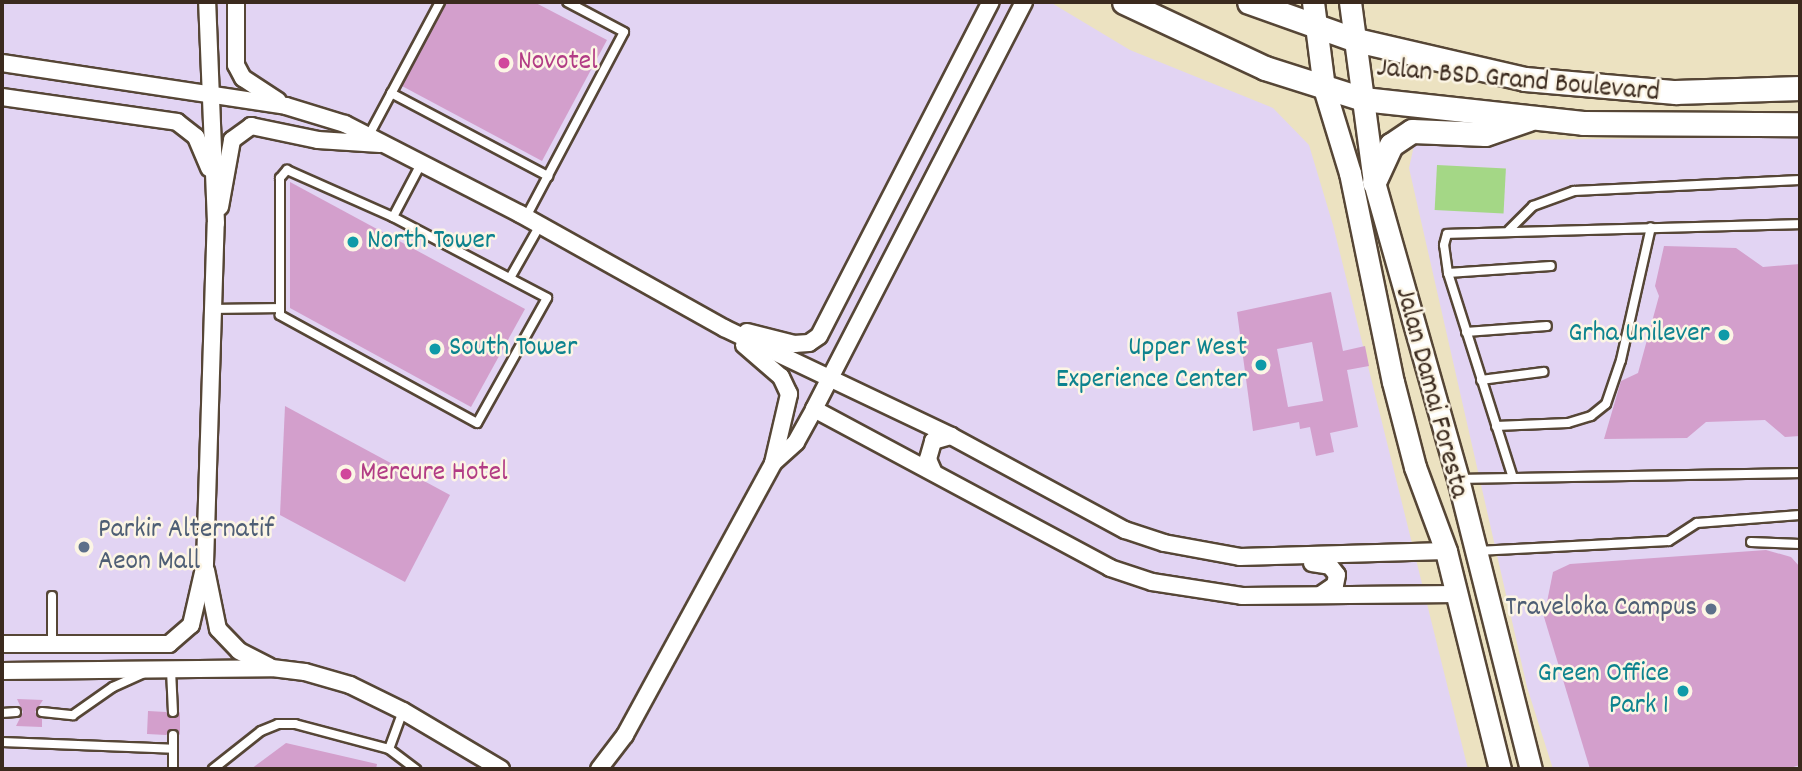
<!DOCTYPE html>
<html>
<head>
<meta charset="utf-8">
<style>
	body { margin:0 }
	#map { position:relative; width:1802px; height:771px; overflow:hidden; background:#ece2c1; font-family:Dekko,sans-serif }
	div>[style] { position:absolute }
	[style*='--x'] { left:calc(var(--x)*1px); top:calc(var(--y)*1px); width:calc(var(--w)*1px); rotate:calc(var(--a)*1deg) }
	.built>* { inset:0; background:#e2d4f3 }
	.green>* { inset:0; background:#a4d786; transform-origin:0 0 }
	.building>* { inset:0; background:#d39fcc }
	.roads { filter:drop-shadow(2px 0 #564636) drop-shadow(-2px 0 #564636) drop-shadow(0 2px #564636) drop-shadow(0 -2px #564636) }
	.lane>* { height:8px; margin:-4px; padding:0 4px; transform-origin:4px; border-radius:4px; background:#fff }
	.street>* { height:16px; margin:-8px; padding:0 8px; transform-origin:8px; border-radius:8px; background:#fff }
	.secondary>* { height:21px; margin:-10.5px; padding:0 10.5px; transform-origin:10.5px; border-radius:10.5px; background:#fff }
	.primary>* { height:23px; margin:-11.5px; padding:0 11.5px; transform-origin:11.5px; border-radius:11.5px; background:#fff }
	.dots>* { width:19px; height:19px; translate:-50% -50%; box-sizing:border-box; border:4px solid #fcf5e5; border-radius:50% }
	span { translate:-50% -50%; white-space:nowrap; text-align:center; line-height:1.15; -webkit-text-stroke:5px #fcf5e5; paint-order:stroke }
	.hotel-label { font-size:28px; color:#b23c85 }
	.left { translate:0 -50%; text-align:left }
	.street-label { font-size:28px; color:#3b2a1e }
	.culture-label { font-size:28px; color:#0d838f }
	.right { translate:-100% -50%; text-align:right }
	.service-label { font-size:28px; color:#4e5e75 }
	.frame { position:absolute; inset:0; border:4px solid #3b2a1e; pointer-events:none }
</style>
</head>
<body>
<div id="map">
	<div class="built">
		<div style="clip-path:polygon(2px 2px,1050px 2px,1130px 50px,1273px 108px,1309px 145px,1333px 225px,1468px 769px,2px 769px)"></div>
		<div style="clip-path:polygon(1800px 137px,1800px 769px,1553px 769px,1527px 687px,1409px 168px,1415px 141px)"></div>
	</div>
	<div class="green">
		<div style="left:1437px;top:165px;width:69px;height:45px;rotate:3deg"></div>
	</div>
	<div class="building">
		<div style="clip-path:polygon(447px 2px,534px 2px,607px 40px,542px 161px,402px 86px)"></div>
		<div style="clip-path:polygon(290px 182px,525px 309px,471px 407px,290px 308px)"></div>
		<div style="clip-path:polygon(1664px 246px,1736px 248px,1763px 267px,1800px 264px,1800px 436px,1785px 437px,1765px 420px,1706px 422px,1687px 438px,1604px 439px,1621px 381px,1638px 373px,1659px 296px,1655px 286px)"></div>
		<div style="clip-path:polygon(evenodd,1331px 292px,1343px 351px,1365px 346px,1369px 366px,1347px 370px,1358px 427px,1330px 433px,1334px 452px,1316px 456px,1310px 427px,1300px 429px,1299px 422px,1253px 431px,1237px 312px,1331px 292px,1312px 342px,1323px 401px,1288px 407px,1277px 349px,1312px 342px)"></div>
		<div style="clip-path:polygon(285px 406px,450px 495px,405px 582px,280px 515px)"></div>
		<div style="clip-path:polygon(1766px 550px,1791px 557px,1800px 567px,1800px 765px,1787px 769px,1590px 769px,1544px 617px,1553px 572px,1570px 564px)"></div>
		<div style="clip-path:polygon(17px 699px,43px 700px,35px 712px,42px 719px,42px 727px,16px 726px,23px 712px)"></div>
		<div style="clip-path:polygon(148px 711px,166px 712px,173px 718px,180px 712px,180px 735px,174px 729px,166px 735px,147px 734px)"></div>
		<div style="clip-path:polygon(286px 743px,377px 764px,376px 769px,251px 769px)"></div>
	</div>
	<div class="roads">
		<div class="lane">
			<div style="--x:391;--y:93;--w:178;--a:27.9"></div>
			<div style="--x:369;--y:135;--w:151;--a:-61.9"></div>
			<div style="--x:287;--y:170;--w:116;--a:23.9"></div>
			<div style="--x:393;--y:217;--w:174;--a:27.7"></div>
			<div style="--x:547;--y:298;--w:143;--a:119.2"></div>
			<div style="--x:477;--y:423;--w:225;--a:-151.3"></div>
			<div style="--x:280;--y:315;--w:137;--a:-90"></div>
			<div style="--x:280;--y:178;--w:11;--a:-49"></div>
			<div style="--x:393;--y:217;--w:62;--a:-62.2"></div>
			<div style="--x:526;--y:217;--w:209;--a:-62.1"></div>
			<div style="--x:624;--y:32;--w:64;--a:-152.2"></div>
			<div style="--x:1509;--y:230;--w:34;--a:-45"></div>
			<div style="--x:1533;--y:206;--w:44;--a:-20.1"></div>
			<div style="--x:1574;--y:191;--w:226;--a:-2.8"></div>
			<div style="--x:1448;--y:273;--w:103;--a:-3.9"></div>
			<div style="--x:510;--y:278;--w:61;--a:-60.5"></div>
			<div style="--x:213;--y:309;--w:67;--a:-0.9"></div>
			<div style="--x:1466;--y:332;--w:81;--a:-4.2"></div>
			<div style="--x:1481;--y:380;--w:63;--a:-7.4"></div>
			<div style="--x:1496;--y:426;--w:72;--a:-2.4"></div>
			<div style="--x:1568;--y:423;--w:24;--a:-17"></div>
			<div style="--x:1591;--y:416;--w:19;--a:-39"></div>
			<div style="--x:1606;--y:404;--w:46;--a:-71.2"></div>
			<div style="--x:1621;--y:360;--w:136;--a:-77.3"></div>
			<div style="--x:1513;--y:478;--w:215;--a:-107.6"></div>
			<div style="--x:1448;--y:273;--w:28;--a:-98"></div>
			<div style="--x:1444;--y:245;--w:11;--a:-75"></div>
			<div style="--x:1447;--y:234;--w:353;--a:-1.6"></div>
			<div style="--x:1460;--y:479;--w:340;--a:-1"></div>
			<div style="--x:1751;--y:542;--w:49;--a:2.3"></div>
			<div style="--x:1477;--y:551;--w:192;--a:-3"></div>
			<div style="--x:1669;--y:541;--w:33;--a:-33"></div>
			<div style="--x:1697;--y:523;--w:103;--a:-4.4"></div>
			<div style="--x:52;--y:596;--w:48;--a:90"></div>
			<div style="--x:171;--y:670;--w:42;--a:87.3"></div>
			<div style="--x:42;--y:712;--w:31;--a:6"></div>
			<div style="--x:73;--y:715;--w:49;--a:-35"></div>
			<div style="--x:113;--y:687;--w:34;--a:-24"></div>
			<div style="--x:2;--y:713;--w:14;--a:-4"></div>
			<div style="--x:173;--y:735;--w:34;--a:90"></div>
			<div style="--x:2;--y:742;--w:171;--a:2.3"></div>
			<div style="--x:389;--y:749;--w:40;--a:-69.8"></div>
			<div style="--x:213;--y:769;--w:61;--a:-38.4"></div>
			<div style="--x:261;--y:731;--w:18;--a:-22"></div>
			<div style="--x:278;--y:724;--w:17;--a:0"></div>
			<div style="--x:295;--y:724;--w:97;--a:14.9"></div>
			<div style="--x:389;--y:749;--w:34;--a:37"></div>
		</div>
		<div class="street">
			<div style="--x:236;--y:2;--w:63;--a:90"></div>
			<div style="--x:236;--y:65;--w:15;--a:62"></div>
			<div style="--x:243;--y:78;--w:42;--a:33.3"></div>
			<div style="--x:2;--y:63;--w:287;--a:8.6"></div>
			<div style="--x:286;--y:106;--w:62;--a:17"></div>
			<div style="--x:345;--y:124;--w:197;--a:27.2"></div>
			<div style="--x:520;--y:214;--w:234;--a:29.2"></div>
			<div style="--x:724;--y:328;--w:251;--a:25.4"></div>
			<div style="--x:951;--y:436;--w:198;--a:28.4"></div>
			<div style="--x:1125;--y:530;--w:41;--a:18.4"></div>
			<div style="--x:1164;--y:543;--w:77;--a:10.4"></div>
			<div style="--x:1240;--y:557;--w:206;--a:-1.7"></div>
			<div style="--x:2;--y:97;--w:177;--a:8.1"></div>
			<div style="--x:177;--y:122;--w:24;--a:38"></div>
			<div style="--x:196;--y:137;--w:34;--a:67"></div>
			<div style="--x:220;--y:207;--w:68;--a:-79.8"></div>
			<div style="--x:232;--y:140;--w:24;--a:-36"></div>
			<div style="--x:251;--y:126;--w:68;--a:11.8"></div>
			<div style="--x:318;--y:140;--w:62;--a:3.7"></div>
			<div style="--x:747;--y:332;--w:49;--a:14.3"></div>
			<div style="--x:794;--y:344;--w:15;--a:-4"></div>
			<div style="--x:809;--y:343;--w:12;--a:-35"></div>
			<div style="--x:819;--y:336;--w:376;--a:-62.8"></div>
			<div style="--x:814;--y:409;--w:336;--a:28.2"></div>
			<div style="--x:1110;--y:568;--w:44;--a:18.4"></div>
			<div style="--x:1152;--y:582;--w:91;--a:8.8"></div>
			<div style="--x:1242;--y:596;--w:216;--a:-0.5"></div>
			<div style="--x:773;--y:463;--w:31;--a:-42"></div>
			<div style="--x:796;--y:442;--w:38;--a:-61"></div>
			<div style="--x:814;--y:409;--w:458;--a:-62.7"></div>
			<div style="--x:933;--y:471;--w:13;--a:-113"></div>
			<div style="--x:928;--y:459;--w:19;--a:-74"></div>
			<div style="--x:933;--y:441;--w:19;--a:-16"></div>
			<div style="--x:1312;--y:563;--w:18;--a:9"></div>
			<div style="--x:1330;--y:566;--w:11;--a:52"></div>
			<div style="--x:1337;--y:575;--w:10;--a:101"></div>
			<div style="--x:1335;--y:585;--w:18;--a:146"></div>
			<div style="--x:206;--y:570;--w:60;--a:78.5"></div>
			<div style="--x:218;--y:629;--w:30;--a:46"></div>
			<div style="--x:239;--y:651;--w:34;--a:27"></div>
			<div style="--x:2;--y:644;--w:167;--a:0"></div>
			<div style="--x:169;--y:644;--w:29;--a:-41"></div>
			<div style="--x:191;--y:625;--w:63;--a:-77.1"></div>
			<div style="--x:205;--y:564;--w:341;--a:-88.2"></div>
			<div style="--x:216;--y:223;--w:221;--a:-92.3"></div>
			<div style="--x:2;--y:671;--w:270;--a:-0.6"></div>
			<div style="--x:272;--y:668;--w:33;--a:7"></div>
			<div style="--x:305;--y:672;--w:47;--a:16.1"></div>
			<div style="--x:350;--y:685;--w:59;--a:26.1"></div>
			<div style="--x:403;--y:711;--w:114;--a:30.6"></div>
			<div style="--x:599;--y:769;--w:43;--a:-52.6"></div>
			<div style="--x:625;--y:735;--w:310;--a:-61.4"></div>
			<div style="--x:773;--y:463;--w:71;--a:-76.9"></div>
			<div style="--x:789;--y:394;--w:19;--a:-115"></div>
			<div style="--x:781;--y:377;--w:49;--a:-139.1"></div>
		</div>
		<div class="secondary">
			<div style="--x:1313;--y:2;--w:87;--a:82.7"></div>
			<div style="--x:1324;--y:88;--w:89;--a:73"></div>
			<div style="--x:1350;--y:173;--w:213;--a:78.4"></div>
			<div style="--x:1393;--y:382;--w:88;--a:75.5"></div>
			<div style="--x:1415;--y:467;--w:90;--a:69.7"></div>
			<div style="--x:1446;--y:551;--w:225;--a:76.1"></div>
			<div style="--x:1350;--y:2;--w:182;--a:82.4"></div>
			<div style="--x:1374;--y:182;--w:309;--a:74.2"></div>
			<div style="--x:1458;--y:479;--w:299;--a:75.9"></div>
		</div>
		<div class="primary">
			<div style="--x:1124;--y:2;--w:156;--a:25.1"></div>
			<div style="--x:1265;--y:68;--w:103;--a:17.6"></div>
			<div style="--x:1363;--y:99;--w:221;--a:6.2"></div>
			<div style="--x:1583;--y:123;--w:217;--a:0.3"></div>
			<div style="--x:1249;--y:2;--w:114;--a:19.6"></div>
			<div style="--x:1356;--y:40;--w:173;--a:13"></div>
			<div style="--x:1525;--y:79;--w:151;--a:5"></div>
			<div style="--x:1675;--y:92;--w:125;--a:-1.8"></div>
			<div style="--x:1374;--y:182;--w:41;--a:-65.3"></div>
			<div style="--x:1391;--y:145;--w:25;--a:-34"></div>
			<div style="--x:1412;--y:131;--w:73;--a:2.4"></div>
			<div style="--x:1485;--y:134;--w:46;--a:-18.8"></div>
		</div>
	</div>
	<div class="dots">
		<div style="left:504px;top:63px;background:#d1479c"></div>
		<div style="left:353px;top:242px;background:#0f9aa8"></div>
		<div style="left:1724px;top:335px;background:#0f9aa8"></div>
		<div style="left:435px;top:349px;background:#0f9aa8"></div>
		<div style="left:1261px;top:365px;background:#0f9aa8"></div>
		<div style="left:346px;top:474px;background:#d1479c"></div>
		<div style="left:84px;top:547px;background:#5c6f8a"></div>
		<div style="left:1711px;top:609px;background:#5c6f8a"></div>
		<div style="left:1683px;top:691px;background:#0f9aa8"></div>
	</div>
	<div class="hotel-label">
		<span class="left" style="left:518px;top:63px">Novotel</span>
		<span class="left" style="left:360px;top:474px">Mercure Hotel</span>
	</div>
	<div class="street-label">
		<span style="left:1518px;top:82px;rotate:5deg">Jalan BSD Grand Boulevard</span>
		<span style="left:1430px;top:393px;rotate:75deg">Jalan Damai Foresta</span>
	</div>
	<div class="culture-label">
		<span class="left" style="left:367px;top:242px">North Tower</span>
		<span class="right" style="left:1710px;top:335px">Grha Unilever</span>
		<span class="left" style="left:449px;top:349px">South Tower</span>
		<span class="right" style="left:1247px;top:365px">Upper West<br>Experience Center</span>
		<span class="right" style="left:1669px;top:691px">Green Office<br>Park 1</span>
	</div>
	<div class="service-label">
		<span class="left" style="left:98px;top:547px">Parkir Alternatif<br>Aeon Mall</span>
		<span class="right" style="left:1697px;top:609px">Traveloka Campus</span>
	</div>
	<div class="frame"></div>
</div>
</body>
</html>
